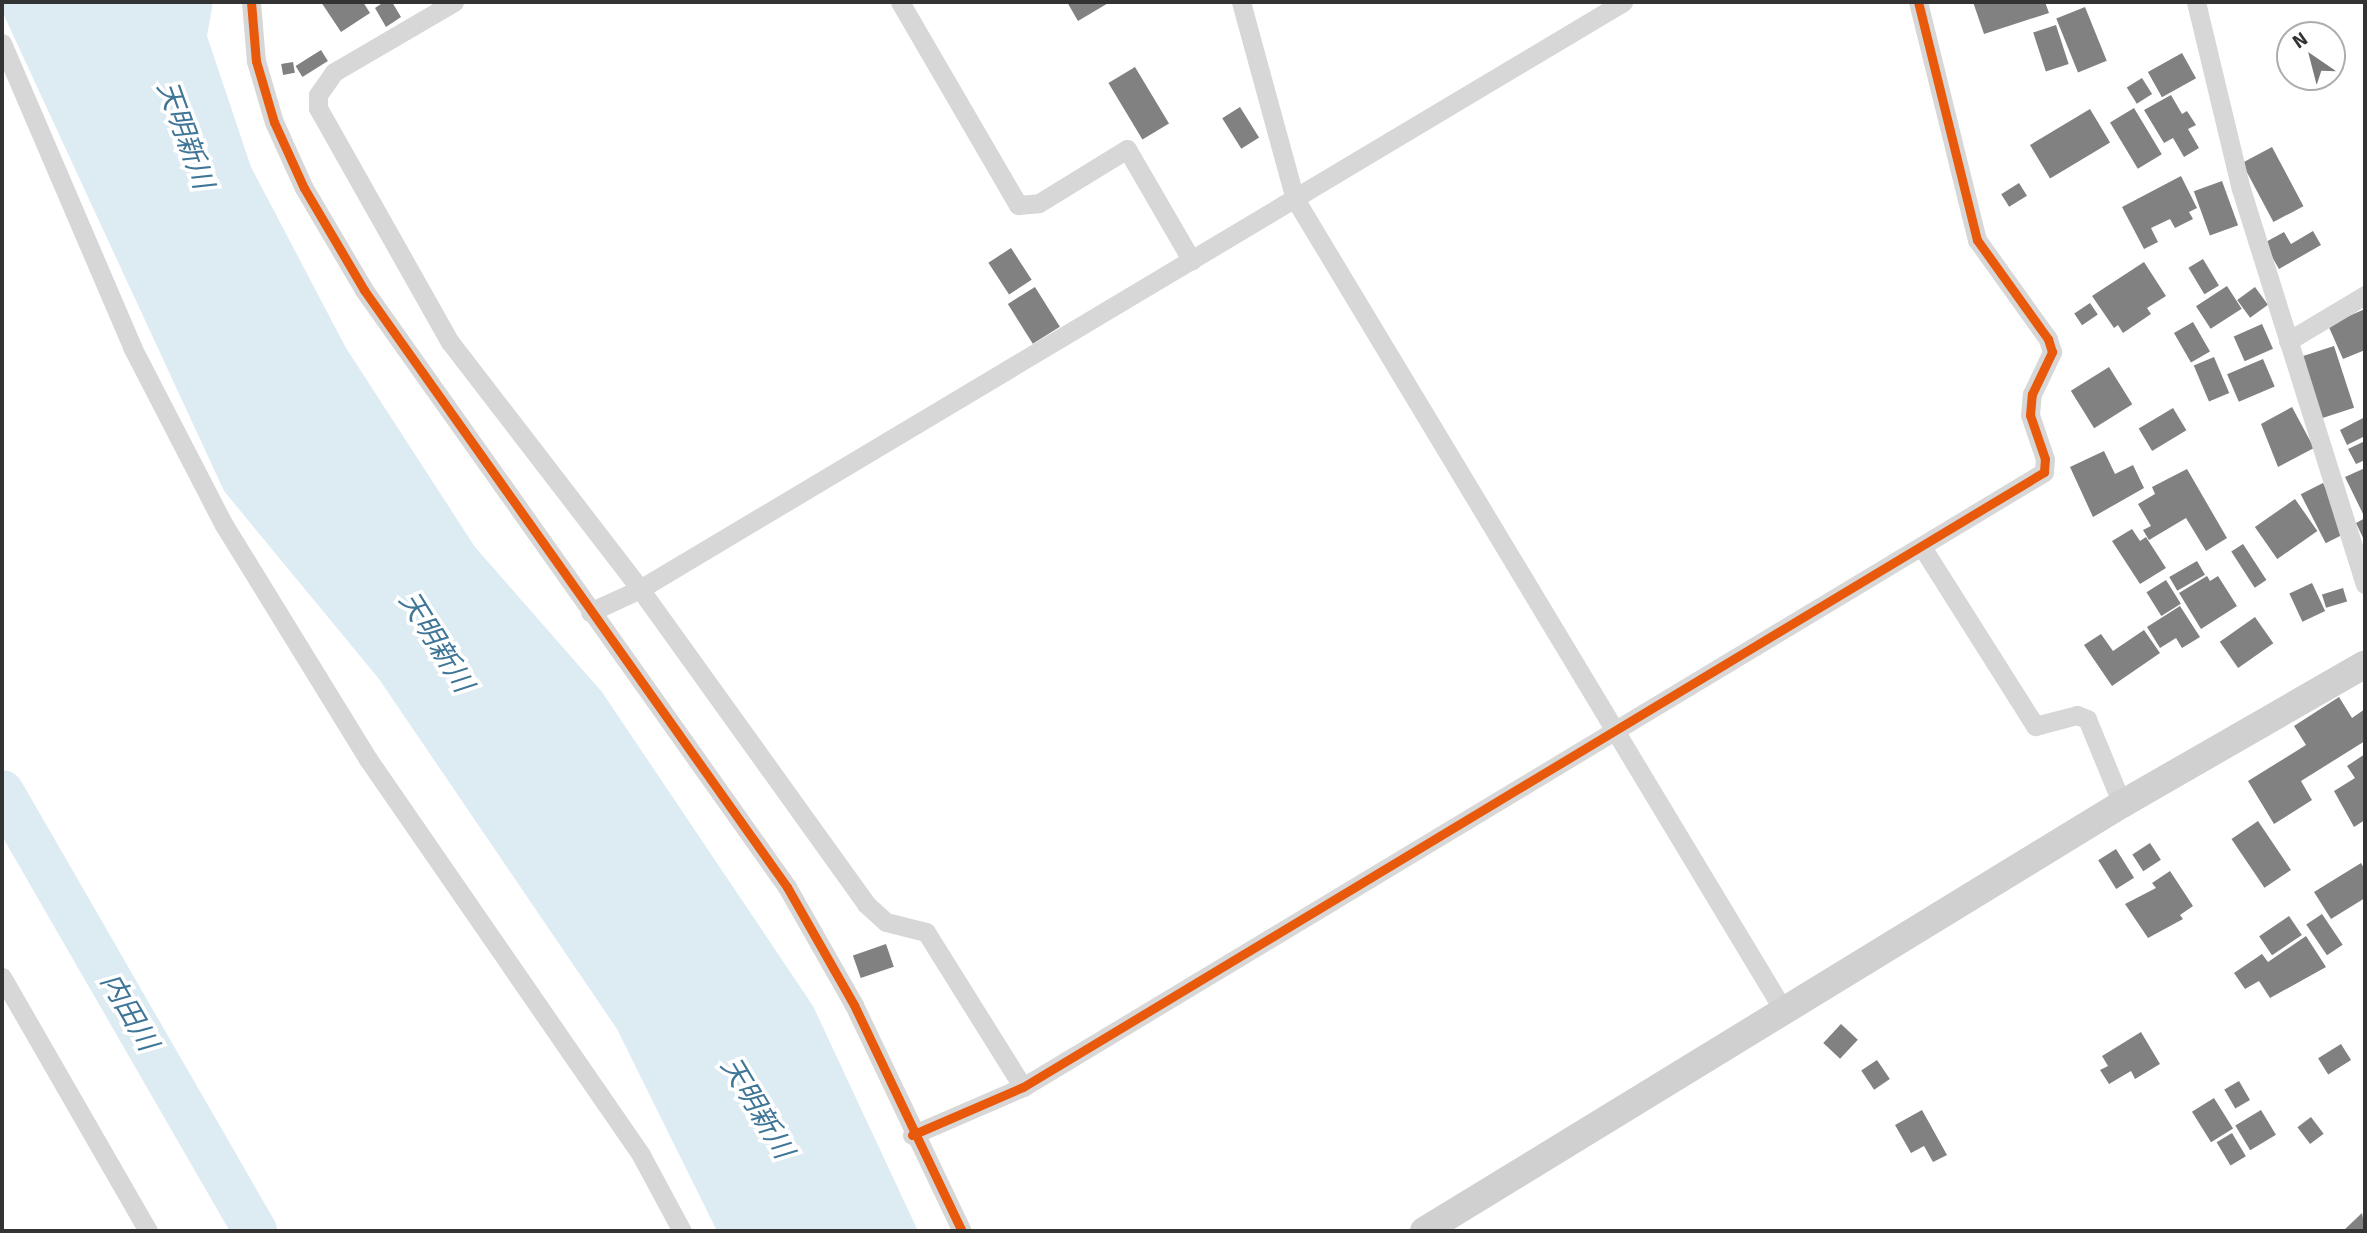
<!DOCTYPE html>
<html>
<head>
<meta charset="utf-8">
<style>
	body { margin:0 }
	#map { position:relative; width:2367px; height:1233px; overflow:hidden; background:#fff; font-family:Signika,"Noto Sans JP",sans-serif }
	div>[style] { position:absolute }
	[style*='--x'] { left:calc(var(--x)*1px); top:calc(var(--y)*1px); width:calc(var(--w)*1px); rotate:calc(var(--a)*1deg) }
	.water>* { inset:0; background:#ddebf3 }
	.river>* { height:44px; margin:-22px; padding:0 22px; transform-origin:22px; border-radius:22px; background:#ddebf3 }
	.building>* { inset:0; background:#818181; transform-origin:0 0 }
	.street>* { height:19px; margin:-9.5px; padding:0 9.5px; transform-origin:9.5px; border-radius:9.5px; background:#d7d7d7 }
	.secondary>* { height:28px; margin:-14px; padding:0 14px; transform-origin:14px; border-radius:14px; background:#d0d0d0 }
	.cycleway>* { height:9px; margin:-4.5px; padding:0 4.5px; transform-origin:4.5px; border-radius:4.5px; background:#e8590c }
	span { translate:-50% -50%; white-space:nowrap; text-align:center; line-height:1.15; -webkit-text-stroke:7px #fff; paint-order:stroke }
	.water-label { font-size:28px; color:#3f7597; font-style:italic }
	.frame { position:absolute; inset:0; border:4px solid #333; pointer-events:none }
	.north { position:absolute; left:2276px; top:21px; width:70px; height:70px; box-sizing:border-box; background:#fff; border:2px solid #adadad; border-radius:50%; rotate:325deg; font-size:19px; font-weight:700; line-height:28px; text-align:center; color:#333 }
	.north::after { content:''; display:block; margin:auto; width:24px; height:32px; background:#7a7a7a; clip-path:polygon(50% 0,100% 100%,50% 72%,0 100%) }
</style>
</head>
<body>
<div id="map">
	<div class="water">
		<div style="clip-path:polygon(2px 2px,213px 2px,207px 36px,251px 167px,346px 348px,475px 547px,602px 692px,813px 1006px,918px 1231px,717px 1231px,617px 1029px,379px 679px,224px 491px,2px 11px)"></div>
	</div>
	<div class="river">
		<div style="--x:2;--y:792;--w:507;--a:60.04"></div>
	</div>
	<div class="building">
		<div style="clip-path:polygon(321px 2px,363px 2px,370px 13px,341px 32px)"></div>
		<div style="clip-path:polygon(384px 2px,392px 2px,401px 17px,386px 27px,375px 8px)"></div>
		<div style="clip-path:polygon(1067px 2px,1110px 2px,1078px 21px)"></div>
		<div style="clip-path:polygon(1973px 2px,2045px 2px,2049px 13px,1984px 34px)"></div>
		<div style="left:2085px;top:7px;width:58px;height:31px;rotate:68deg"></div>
		<div style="left:2056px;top:25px;width:41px;height:24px;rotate:72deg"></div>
		<div style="left:321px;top:50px;width:13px;height:30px;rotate:58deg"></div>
		<div style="left:2182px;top:53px;width:29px;height:39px;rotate:61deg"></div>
		<div style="left:293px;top:62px;width:11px;height:12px;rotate:80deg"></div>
		<div style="left:1135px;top:67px;width:66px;height:31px;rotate:59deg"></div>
		<div style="left:2142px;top:78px;width:19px;height:18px;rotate:58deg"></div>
		<div style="clip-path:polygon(2171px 95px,2182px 114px,2187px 111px,2196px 125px,2188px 129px,2199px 148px,2184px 157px,2173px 138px,2164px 143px,2144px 110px)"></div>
		<div style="left:1240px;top:107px;width:36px;height:21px;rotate:58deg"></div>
		<div style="left:2134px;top:108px;width:54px;height:28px;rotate:59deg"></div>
		<div style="left:2090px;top:109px;width:39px;height:70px;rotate:59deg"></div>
		<div style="left:2272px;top:147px;width:67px;height:34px;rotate:62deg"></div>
		<div style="clip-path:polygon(2181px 176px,2197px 208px,2189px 212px,2193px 219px,2175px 228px,2170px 219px,2151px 228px,2158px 242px,2144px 249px,2122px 207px)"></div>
		<div style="left:2222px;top:181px;width:47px;height:30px;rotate:70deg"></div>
		<div style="left:2019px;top:183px;width:15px;height:21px;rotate:58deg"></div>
		<div style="clip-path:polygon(2313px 231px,2321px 245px,2279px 269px,2264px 243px,2284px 232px,2291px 244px)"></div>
		<div style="left:1011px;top:248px;width:38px;height:27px;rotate:57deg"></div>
		<div style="left:2203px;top:259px;width:31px;height:17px;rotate:59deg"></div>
		<div style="clip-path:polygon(2144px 262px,2166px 296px,2147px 308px,2151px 314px,2123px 333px,2118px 325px,2114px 328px,2092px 296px)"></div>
		<div style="left:2227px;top:286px;width:27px;height:37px;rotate:57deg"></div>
		<div style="left:1035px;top:287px;width:47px;height:32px;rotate:58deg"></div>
		<div style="left:2255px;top:287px;width:22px;height:22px;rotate:54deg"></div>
		<div style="left:2090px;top:303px;width:14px;height:19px;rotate:56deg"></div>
		<div style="clip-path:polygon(2365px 309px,2365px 350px,2343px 359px,2328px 325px)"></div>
		<div style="left:2193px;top:322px;width:34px;height:22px;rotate:60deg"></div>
		<div style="left:2262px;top:324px;width:27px;height:31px;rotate:66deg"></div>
		<div style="left:2334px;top:346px;width:65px;height:34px;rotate:72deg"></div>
		<div style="left:2214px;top:357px;width:39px;height:22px;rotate:67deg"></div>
		<div style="left:2263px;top:359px;width:30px;height:39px;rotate:67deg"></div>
		<div style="left:2109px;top:367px;width:44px;height:45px;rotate:58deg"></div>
		<div style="clip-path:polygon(2292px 407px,2314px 448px,2278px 467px,2261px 424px)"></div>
		<div style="left:2173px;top:408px;width:26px;height:40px;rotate:59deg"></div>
		<div style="clip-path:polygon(2365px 417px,2365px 436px,2347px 445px,2340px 430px)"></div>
		<div style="clip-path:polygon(2365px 441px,2365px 460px,2356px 464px,2348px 449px)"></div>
		<div style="clip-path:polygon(2104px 451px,2115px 474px,2133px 465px,2144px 488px,2093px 517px,2070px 467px)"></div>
		<div style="clip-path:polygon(2365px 468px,2365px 542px,2356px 523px,2365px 518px,2345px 477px)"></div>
		<div style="clip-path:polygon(2187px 469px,2227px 538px,2206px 551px,2186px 518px,2149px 540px,2143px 530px,2151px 526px,2138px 504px,2155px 494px,2152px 487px)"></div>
		<div style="left:2323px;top:483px;width:55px;height:25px;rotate:63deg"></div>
		<div style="left:2295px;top:499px;width:39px;height:49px;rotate:55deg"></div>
		<div style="clip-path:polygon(2132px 529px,2140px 541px,2146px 537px,2166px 568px,2140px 584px,2112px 541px)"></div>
		<div style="left:2243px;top:544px;width:43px;height:14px;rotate:57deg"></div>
		<div style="left:2197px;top:561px;width:16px;height:32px;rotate:60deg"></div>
		<div style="clip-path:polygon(2207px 576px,2210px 581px,2218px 576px,2237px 606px,2201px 629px,2179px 593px)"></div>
		<div style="left:2166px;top:580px;width:28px;height:23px;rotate:58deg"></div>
		<div style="left:2312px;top:583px;width:31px;height:25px;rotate:65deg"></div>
		<div style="left:2343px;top:588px;width:14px;height:22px;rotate:73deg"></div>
		<div style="clip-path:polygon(2180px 606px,2200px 637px,2182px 648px,2176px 638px,2160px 648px,2147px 627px)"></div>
		<div style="left:2255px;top:617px;width:32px;height:43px;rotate:55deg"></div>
		<div style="clip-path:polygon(2144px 630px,2160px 653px,2112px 686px,2084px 645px,2101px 634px,2113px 651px)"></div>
		<div style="clip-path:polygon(2339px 697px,2352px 718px,2365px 709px,2365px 741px,2301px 781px,2312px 800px,2274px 824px,2248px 781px,2306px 745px,2294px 726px)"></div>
		<div style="clip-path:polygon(2365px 754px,2365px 820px,2354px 827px,2334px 791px,2355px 778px,2347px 766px)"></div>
		<div style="left:2258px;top:821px;width:59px;height:32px;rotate:56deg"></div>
		<div style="left:2150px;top:843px;width:20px;height:21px;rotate:57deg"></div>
		<div style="left:2116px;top:849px;width:34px;height:21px;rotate:58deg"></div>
		<div style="clip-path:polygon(2361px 863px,2365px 870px,2365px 898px,2331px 919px,2314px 892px)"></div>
		<div style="clip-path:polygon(2170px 871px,2193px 906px,2180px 915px,2183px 919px,2148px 938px,2125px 904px,2156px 888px,2152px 883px)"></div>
		<div style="left:2322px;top:914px;width:37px;height:19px;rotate:56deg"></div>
		<div style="left:2289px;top:916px;width:23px;height:36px;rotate:56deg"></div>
		<div style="clip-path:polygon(2306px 936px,2326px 967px,2270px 998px,2259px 981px,2245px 989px,2234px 973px,2262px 954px,2268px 962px)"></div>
		<div style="left:886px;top:944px;width:24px;height:35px;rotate:71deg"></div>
		<div style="left:1841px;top:1024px;width:23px;height:26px;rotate:43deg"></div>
		<div style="clip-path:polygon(2141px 1032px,2160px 1064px,2135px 1079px,2131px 1071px,2109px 1084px,2100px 1070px,2108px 1066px,2102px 1056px)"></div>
		<div style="left:2341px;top:1044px;width:19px;height:27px;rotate:58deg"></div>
		<div style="left:1877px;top:1060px;width:23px;height:19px;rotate:56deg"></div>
		<div style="left:2239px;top:1081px;width:22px;height:17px;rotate:60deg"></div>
		<div style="left:2214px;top:1098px;width:36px;height:26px;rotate:58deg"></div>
		<div style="clip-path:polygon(1922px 1110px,1947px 1155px,1933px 1162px,1924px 1146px,1911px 1153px,1895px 1125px)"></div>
		<div style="left:2261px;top:1110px;width:29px;height:30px;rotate:59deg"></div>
		<div style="left:2311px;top:1117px;width:21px;height:17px;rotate:53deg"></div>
		<div style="left:2232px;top:1133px;width:27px;height:18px;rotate:59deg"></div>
		<div style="clip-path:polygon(2362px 1213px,2365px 1231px,2343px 1231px)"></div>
	</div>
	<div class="street">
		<div style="--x:251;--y:2;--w:59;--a:85.2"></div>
		<div style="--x:256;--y:61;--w:64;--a:73.6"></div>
		<div style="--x:274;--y:122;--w:72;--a:65.6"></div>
		<div style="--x:304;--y:188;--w:118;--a:59.5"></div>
		<div style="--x:364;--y:290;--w:732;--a:54.68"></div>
		<div style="--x:787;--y:887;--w:136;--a:60.4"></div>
		<div style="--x:854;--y:1005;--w:250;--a:64.5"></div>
		<div style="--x:454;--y:2;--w:139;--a:149.7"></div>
		<div style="--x:334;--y:72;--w:28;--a:125"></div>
		<div style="--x:318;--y:95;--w:13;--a:90"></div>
		<div style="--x:318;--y:108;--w:269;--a:60.6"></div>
		<div style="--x:450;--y:342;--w:312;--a:52.4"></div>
		<div style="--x:640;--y:589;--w:388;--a:54.3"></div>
		<div style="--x:866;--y:904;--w:27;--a:42"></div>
		<div style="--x:886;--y:922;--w:41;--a:14"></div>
		<div style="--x:926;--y:932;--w:183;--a:58"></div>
		<div style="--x:900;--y:2;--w:235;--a:59.8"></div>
		<div style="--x:1018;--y:205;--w:21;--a:-5"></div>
		<div style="--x:1039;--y:203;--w:103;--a:-31.5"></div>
		<div style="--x:1127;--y:149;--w:129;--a:59.9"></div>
		<div style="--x:1241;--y:2;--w:204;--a:74.7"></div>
		<div style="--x:1295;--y:199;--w:950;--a:58.95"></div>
		<div style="--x:2196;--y:2;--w:192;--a:76.5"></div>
		<div style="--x:2241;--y:189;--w:414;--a:72.6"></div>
		<div style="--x:2;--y:43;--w:331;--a:66.8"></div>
		<div style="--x:132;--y:347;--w:200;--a:62.7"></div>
		<div style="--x:224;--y:525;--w:275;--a:58.4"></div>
		<div style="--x:368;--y:759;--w:481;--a:55.4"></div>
		<div style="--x:641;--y:1155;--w:86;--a:61.7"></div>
		<div style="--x:2288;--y:341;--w:90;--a:-30.9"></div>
		<div style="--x:1922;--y:547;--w:212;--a:57.7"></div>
		<div style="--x:2035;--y:726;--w:43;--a:-14.7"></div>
		<div style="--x:2077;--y:715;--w:11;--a:22"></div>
		<div style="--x:2087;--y:719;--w:92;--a:67.6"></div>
		<div style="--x:590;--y:612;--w:55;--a:-24.7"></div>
		<div style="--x:640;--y:589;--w:1145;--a:-30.84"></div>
		<div style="--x:2;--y:977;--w:293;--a:60.1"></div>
		<div style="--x:912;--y:1135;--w:121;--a:-23.4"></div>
		<div style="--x:1023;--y:1087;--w:1192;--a:-31.06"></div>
		<div style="--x:2044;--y:472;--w:13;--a:-86"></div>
		<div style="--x:2045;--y:459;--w:46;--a:-108.8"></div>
		<div style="--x:2030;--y:415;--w:21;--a:-85"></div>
		<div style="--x:2032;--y:394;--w:47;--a:-64.5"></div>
		<div style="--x:2052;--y:352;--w:14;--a:-107"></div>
		<div style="--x:2048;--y:339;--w:122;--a:-125.6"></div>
		<div style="--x:1977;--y:240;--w:245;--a:-103.9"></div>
	</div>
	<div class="secondary">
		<div style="--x:1424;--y:1231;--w:818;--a:-31.46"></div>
		<div style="--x:2122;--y:804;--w:280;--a:-29.9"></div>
	</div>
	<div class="cycleway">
		<div style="--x:251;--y:2;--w:59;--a:85.2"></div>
		<div style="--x:256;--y:61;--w:64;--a:73.6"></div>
		<div style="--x:274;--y:122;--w:72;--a:65.6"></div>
		<div style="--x:304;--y:188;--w:118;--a:59.5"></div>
		<div style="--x:364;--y:290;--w:732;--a:54.68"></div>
		<div style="--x:787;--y:887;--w:136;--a:60.4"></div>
		<div style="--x:854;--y:1005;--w:250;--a:64.5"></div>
		<div style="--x:912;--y:1135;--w:121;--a:-23.4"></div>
		<div style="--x:1023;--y:1087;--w:1192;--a:-31.06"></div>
		<div style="--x:2044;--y:472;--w:13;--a:-86"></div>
		<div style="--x:2045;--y:459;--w:46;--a:-108.8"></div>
		<div style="--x:2030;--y:415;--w:21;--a:-85"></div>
		<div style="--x:2032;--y:394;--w:47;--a:-64.5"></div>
		<div style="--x:2052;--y:352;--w:14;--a:-107"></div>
		<div style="--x:2048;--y:339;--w:122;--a:-125.6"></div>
		<div style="--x:1977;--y:240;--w:245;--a:-103.9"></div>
	</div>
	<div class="water-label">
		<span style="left:185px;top:135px;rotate:70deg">天明新川</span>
		<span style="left:436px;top:642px;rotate:58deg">天明新川</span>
		<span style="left:129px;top:1012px;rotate:60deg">内田川</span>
		<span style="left:757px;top:1108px;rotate:59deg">天明新川</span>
	</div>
	<div class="frame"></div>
	<div class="north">N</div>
</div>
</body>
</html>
